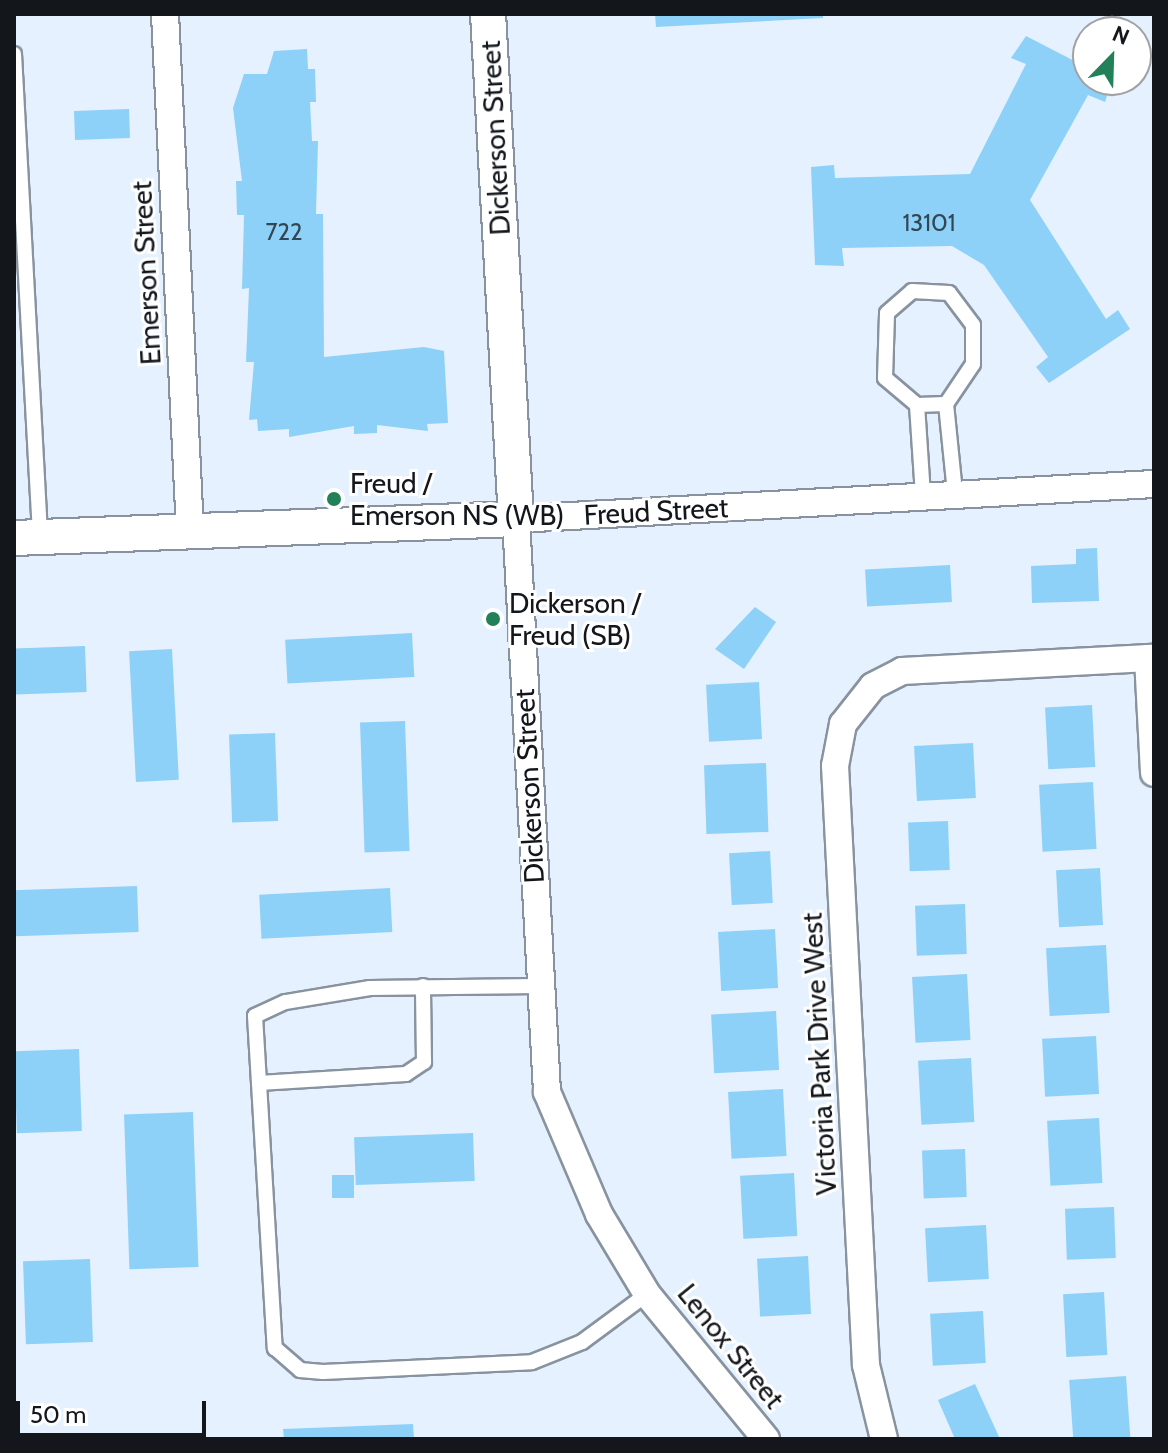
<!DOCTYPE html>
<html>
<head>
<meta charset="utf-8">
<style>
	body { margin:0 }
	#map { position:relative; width:1168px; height:1453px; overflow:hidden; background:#e5f1fe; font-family:Cabin,sans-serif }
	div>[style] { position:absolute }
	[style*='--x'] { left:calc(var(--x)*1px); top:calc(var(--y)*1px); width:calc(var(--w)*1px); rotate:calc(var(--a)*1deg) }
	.building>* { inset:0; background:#8dd1f8; transform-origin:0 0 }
	.roads { filter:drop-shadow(2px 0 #88939f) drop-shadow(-2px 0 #88939f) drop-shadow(0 2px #88939f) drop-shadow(0 -2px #88939f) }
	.service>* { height:14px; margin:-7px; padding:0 7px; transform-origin:7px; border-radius:7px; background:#fff }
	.minor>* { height:26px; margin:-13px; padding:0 13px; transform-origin:13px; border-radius:13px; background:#fff }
	.tertiary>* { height:34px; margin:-17px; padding:0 17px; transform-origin:17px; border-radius:17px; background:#fff }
	.dots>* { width:22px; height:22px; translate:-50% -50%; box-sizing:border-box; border:4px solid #fff; border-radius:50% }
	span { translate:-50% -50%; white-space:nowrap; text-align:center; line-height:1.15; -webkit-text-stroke:6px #fff; paint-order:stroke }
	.number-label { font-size:24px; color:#324653 }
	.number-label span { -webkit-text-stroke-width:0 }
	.street-label { font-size:28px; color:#13171c }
	.poi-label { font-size:28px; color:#13171c }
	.left { translate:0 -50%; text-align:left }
	.frame { position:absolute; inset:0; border:16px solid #13171c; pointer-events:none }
	.north { position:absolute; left:1072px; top:16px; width:80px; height:80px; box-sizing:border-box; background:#fff; border:2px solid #a1a2a4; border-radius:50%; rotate:23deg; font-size:22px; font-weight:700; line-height:32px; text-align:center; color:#13171c }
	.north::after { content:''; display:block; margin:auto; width:28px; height:36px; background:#228158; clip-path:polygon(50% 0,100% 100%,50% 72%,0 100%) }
	.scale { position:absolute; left:16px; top:1401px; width:190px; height:36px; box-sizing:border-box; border:4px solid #13171c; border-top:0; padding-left:10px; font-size:24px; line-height:28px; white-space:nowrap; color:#13171c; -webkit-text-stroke:6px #fff; paint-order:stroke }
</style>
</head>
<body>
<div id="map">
	<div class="building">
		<div style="clip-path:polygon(655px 14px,823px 14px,823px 18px,656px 27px)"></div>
		<div style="clip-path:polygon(1026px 36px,1088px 68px,1088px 80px,1112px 80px,1105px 102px,1088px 95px,1030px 200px,1106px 319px,1118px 310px,1130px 329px,1049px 383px,1036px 367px,1048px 357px,984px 265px,952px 246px,842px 248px,844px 266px,815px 265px,811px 167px,834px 165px,835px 178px,970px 174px,1026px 64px,1011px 58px)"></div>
		<div style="clip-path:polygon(307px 49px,308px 69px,315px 69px,316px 102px,310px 102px,312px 141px,318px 141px,316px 214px,323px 214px,324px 357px,424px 347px,444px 351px,448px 423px,427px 424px,428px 431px,377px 425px,377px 433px,354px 434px,354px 426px,289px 437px,289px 429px,258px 431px,257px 419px,249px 420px,254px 362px,246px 362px,249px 288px,242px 289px,244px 215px,237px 215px,236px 181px,242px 181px,233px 108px,244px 74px,267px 74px,274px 51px)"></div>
		<div style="left:129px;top:109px;width:29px;height:55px;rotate:88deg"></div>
		<div style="clip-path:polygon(1097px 548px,1099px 601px,1032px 603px,1031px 566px,1076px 564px,1076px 549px)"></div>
		<div style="left:950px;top:565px;width:37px;height:85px;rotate:87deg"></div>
		<div style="clip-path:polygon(755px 607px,776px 622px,744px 669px,715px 649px)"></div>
		<div style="left:412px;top:633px;width:44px;height:127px;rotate:87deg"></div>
		<div style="left:85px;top:646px;width:46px;height:71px;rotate:88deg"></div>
		<div style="left:172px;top:649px;width:131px;height:43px;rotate:87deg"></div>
		<div style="left:759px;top:682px;width:57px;height:53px;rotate:87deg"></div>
		<div style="left:1092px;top:705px;width:62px;height:47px;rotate:87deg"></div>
		<div style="left:405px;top:721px;width:130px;height:45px;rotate:88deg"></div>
		<div style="left:275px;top:733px;width:88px;height:46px;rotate:88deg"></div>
		<div style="left:973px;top:743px;width:55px;height:59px;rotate:87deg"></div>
		<div style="left:766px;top:763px;width:69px;height:62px;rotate:88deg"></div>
		<div style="left:1093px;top:782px;width:67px;height:54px;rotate:87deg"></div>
		<div style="left:948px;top:821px;width:49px;height:40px;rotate:88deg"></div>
		<div style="left:770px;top:851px;width:52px;height:41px;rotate:87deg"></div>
		<div style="left:1100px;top:868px;width:57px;height:44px;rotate:87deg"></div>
		<div style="left:137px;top:886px;width:46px;height:123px;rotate:88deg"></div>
		<div style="left:390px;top:888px;width:44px;height:131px;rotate:87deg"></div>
		<div style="left:965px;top:904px;width:50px;height:50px;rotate:88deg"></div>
		<div style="left:775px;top:929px;width:59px;height:57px;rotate:87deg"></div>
		<div style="left:1106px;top:945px;width:68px;height:60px;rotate:87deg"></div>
		<div style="left:967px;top:974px;width:66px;height:55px;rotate:87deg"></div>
		<div style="left:776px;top:1011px;width:59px;height:65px;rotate:87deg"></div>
		<div style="left:1096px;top:1036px;width:58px;height:54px;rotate:87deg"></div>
		<div style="left:79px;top:1049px;width:82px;height:65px;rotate:88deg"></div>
		<div style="left:971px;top:1058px;width:64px;height:53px;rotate:87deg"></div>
		<div style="left:783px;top:1089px;width:67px;height:55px;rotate:87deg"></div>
		<div style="left:193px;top:1112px;width:155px;height:69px;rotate:88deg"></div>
		<div style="left:1099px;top:1118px;width:65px;height:52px;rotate:87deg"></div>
		<div style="left:473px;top:1133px;width:48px;height:119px;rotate:88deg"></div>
		<div style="left:965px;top:1149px;width:48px;height:43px;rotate:88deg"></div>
		<div style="left:794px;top:1173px;width:63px;height:54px;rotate:87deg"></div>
		<div style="left:332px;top:1175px;width:22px;height:23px"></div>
		<div style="left:1114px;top:1207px;width:51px;height:49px;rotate:88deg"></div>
		<div style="left:986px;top:1225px;width:54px;height:61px;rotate:87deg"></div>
		<div style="left:808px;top:1256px;width:58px;height:51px;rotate:87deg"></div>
		<div style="left:90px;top:1259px;width:83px;height:67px;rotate:88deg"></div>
		<div style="left:1104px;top:1292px;width:63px;height:41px;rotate:87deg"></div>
		<div style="left:983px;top:1311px;width:52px;height:53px;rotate:87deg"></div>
		<div style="left:1126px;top:1376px;width:63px;height:57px;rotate:86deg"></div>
		<div style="clip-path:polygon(975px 1384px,1000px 1439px,955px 1439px,938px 1400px)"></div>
		<div style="clip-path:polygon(413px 1424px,414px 1439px,284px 1439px,283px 1429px)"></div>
	</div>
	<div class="roads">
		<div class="service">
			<div style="--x:14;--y:54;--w:483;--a:86.9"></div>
			<div style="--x:946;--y:404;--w:29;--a:178"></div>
			<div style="--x:917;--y:405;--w:42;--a:-139.8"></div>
			<div style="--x:885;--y:378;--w:65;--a:-88.2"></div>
			<div style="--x:887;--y:313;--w:33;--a:-41"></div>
			<div style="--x:912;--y:291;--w:37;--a:3"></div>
			<div style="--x:949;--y:293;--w:40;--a:53"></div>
			<div style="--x:973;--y:325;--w:39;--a:90"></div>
			<div style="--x:973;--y:364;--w:48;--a:124"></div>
			<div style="--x:946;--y:404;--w:89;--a:84.2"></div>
			<div style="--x:917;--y:405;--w:90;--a:86.2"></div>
			<div style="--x:538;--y:986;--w:168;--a:179.3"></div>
			<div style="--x:370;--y:988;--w:86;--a:170.6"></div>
			<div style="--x:285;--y:1002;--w:33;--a:155"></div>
			<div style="--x:255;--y:1016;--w:333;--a:86.6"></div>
			<div style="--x:275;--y:1348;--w:33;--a:41"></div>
			<div style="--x:300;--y:1370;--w:23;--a:5"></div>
			<div style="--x:323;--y:1372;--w:209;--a:-2.7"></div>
			<div style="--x:532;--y:1362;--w:54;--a:-21.8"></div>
			<div style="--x:582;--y:1342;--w:81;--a:-36.4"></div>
			<div style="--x:259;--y:1083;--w:147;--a:-3.5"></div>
			<div style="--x:406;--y:1074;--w:22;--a:-34"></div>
			<div style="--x:424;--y:1062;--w:76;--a:-90.8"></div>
		</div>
		<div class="minor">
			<div style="--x:165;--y:14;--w:517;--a:87.23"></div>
			<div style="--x:1148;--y:658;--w:115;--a:87"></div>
			<div style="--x:766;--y:1439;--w:188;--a:-129.4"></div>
			<div style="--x:647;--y:1294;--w:93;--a:-121"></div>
			<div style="--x:599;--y:1214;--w:133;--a:-113.1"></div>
			<div style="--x:547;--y:1092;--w:574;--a:-93.1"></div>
			<div style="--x:516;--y:519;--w:639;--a:-3.14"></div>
			<div style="--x:884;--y:1439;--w:76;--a:-103.7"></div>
			<div style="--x:866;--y:1365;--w:600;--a:-92.96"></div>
			<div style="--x:835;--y:766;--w:43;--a:-79.2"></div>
			<div style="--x:843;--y:724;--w:48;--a:-51.7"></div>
			<div style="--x:873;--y:686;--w:33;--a:-27"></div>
			<div style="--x:902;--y:671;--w:252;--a:-3"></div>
		</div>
		<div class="tertiary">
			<div style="--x:14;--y:538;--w:502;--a:-2.17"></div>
			<div style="--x:516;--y:519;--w:506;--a:-93.17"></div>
		</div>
	</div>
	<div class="dots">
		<div style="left:334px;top:499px;background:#228158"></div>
		<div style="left:493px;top:619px;background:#228158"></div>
	</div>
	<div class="number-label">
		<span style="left:929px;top:223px">13101</span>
		<span style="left:284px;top:232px">722</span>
	</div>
	<div class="street-label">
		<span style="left:495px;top:138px;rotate:-93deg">Dickerson Street</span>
		<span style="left:146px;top:273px;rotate:-93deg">Emerson Street</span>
		<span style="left:656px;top:511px;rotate:-3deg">Freud Street</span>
		<span style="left:529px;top:786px;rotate:-93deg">Dickerson Street</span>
		<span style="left:819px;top:1054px;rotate:-93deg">Victoria Park Drive West</span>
		<span style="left:731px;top:1346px;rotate:51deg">Lenox Street</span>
	</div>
	<div class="poi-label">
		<span class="left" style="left:350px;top:499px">Freud /<br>Emerson NS (WB)</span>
		<span class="left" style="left:509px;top:619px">Dickerson /<br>Freud (SB)</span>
	</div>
	<div class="frame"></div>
	<div class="north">N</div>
	<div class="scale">50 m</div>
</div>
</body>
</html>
